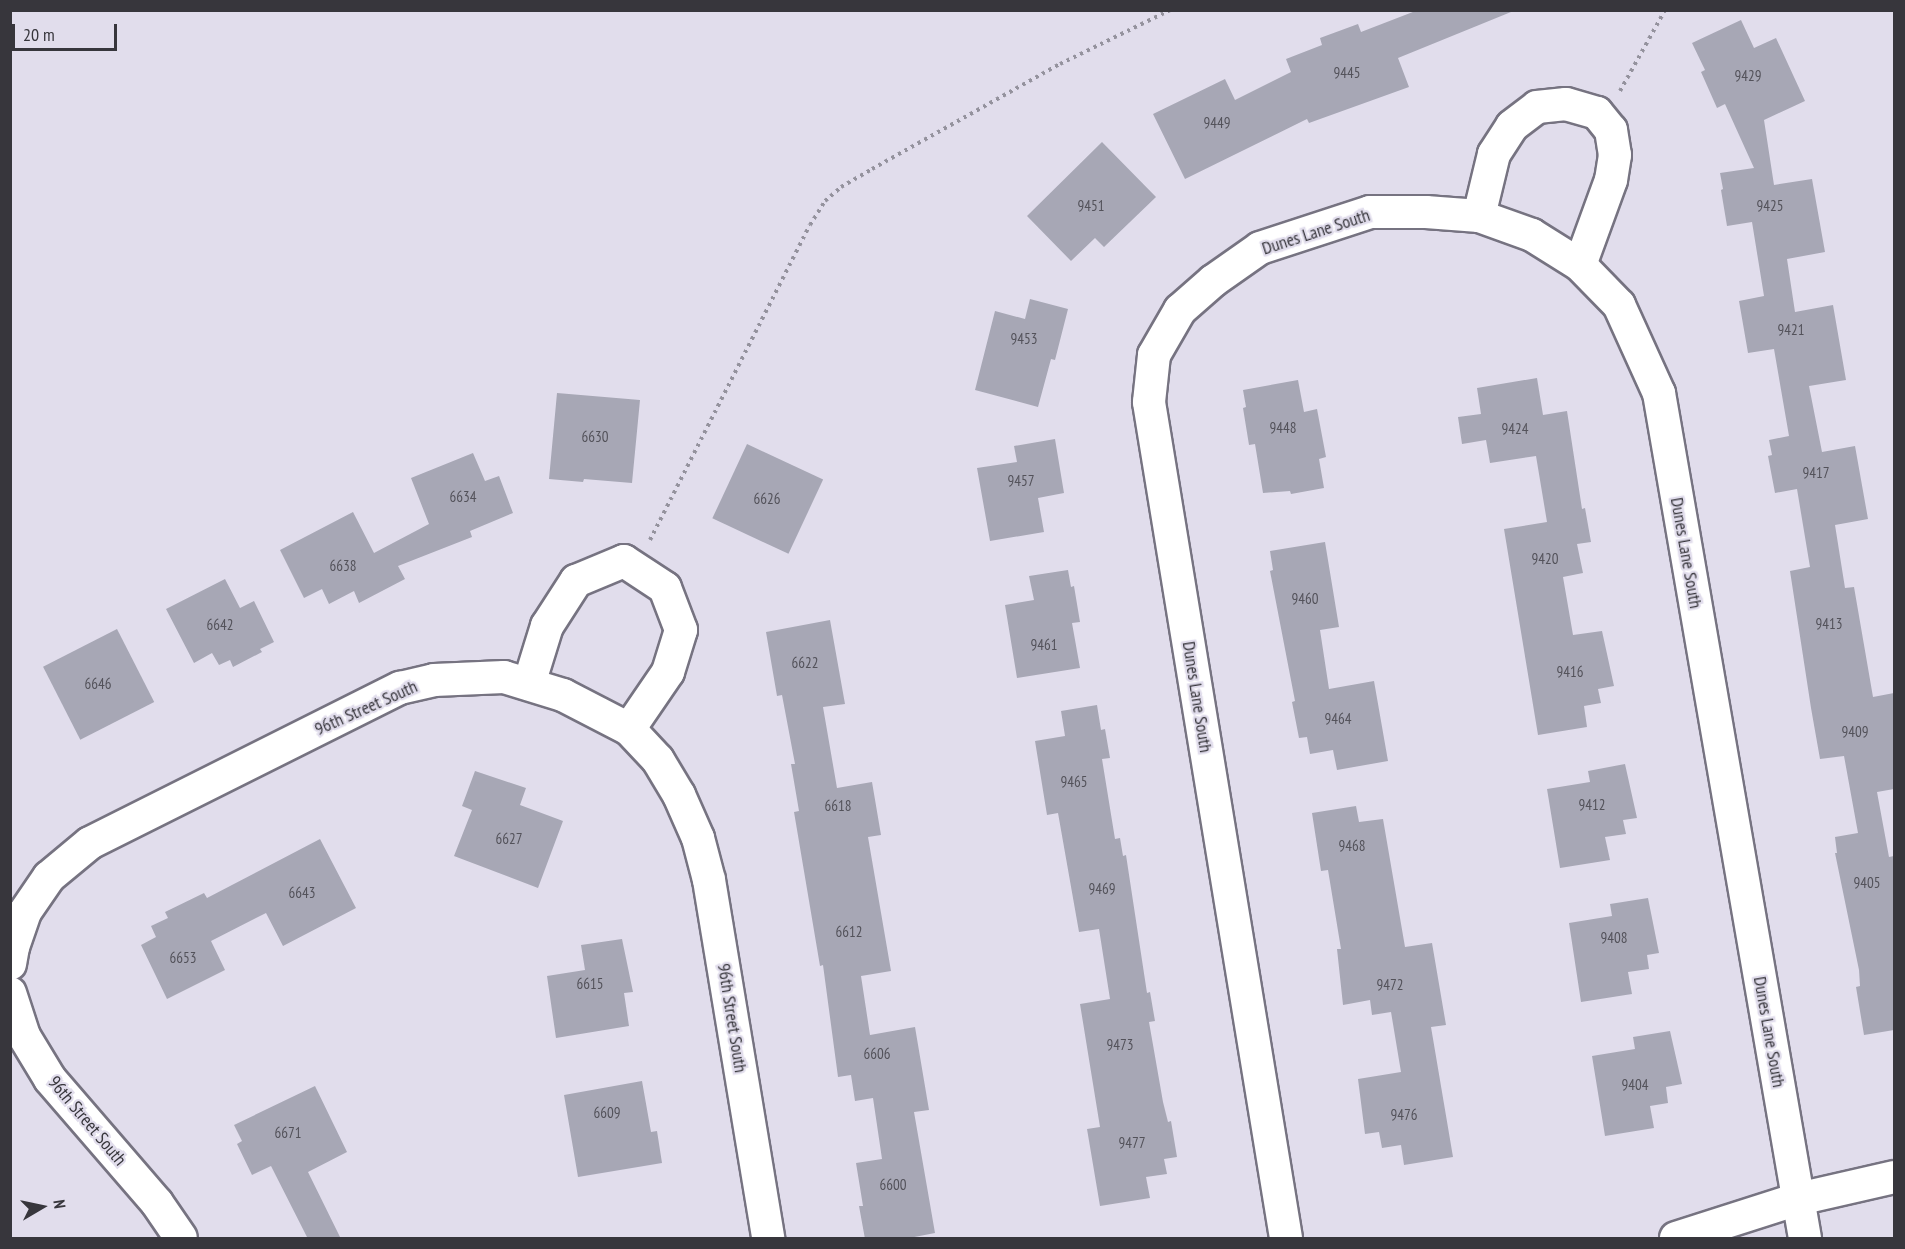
<!DOCTYPE html>
<html>
<head>
<meta charset="utf-8">
<style>
	body { margin:0 }
	#map { position:relative; width:1905px; height:1249px; overflow:hidden; background:#e1ddec; font-family:"PT Sans Narrow",sans-serif }
	div>[style] { position:absolute }
	[style*='--x'] { left:calc(var(--x)*1px); top:calc(var(--y)*1px); width:calc(var(--w)*1px); rotate:calc(var(--a)*1deg) }
	.building>* { inset:0; background:#a7a7b5; transform-origin:0 0 }
	.path>* { height:4px; margin-top:-2px; transform-origin:0; background:repeating-linear-gradient(90deg,#94929d 0 3px,transparent 0 7.5px) }
	.roads { filter:drop-shadow(2px 0 #767381) drop-shadow(-2px 0 #767381) drop-shadow(0 2px #767381) drop-shadow(0 -2px #767381) }
	.minor>* { height:32px; margin:-16px; padding:0 16px; transform-origin:16px; border-radius:16px; background:#fff }
	span { translate:-50% -50%; white-space:nowrap; text-align:center; line-height:1.15; -webkit-text-stroke:4.5px #e1ddec; paint-order:stroke }
	.number-label { font-size:15px; color:#53525a }
	.number-label span { -webkit-text-stroke-width:0 }
	.street-label { font-size:18px; color:#37363c }
	.frame { position:absolute; inset:0; border:12px solid #37363c; pointer-events:none }
	.north { position:absolute; left:12px; top:1177px; width:60px; height:60px; -webkit-text-stroke:4px #e1ddec; paint-order:stroke; rotate:81deg; font-size:16px; font-weight:700; line-height:24px; text-align:center; color:#37363c }
	.north::after { content:''; display:block; margin:auto; width:21px; height:27px; background:#37363c; clip-path:polygon(50% 0,100% 100%,50% 72%,0 100%) }
	.scale { position:absolute; left:12px; top:24px; width:105px; height:27px; box-sizing:border-box; border:3px solid #37363c; border-top:0; padding-left:8px; font-size:18px; line-height:21px; white-space:nowrap; color:#37363c; -webkit-text-stroke:4px #e1ddec; paint-order:stroke }
</style>
</head>
<body>
<div id="map">
	<div class="building">
		<div style="clip-path:polygon(1418px 10px,1511px 12px,1398px 58px,1409px 87px,1309px 123px,1307px 119px,1185px 179px,1153px 114px,1225px 79px,1235px 100px,1291px 72px,1286px 59px,1322px 45px,1320px 38px,1358px 24px,1361px 32px)"></div>
		<div style="clip-path:polygon(1741px 20px,1754px 48px,1776px 38px,1805px 101px,1764px 120px,1774px 185px,1812px 179px,1825px 252px,1787px 259px,1795px 312px,1833px 305px,1846px 380px,1809px 386px,1822px 452px,1855px 446px,1868px 519px,1835px 525px,1845px 588px,1854px 587px,1873px 697px,1894px 693px,1894px 789px,1877px 792px,1889px 857px,1894px 856px,1894px 1030px,1864px 1035px,1856px 987px,1860px 986px,1859px 970px,1835px 853px,1837px 853px,1835px 837px,1858px 833px,1844px 756px,1820px 759px,1811px 708px,1790px 571px,1810px 567px,1797px 489px,1775px 493px,1768px 456px,1772px 455px,1769px 440px,1789px 436px,1774px 349px,1748px 353px,1739px 301px,1764px 296px,1752px 222px,1727px 226px,1721px 190px,1723px 189px,1720px 173px,1754px 168px,1725px 104px,1717px 108px,1701px 72px,1705px 70px,1692px 43px)"></div>
		<div style="clip-path:polygon(1102px 142px,1156px 197px,1104px 247px,1095px 238px,1071px 261px,1027px 216px)"></div>
		<div style="clip-path:polygon(1030px 299px,1068px 309px,1055px 360px,1051px 359px,1038px 407px,975px 390px,995px 311px,1025px 319px)"></div>
		<div style="clip-path:polygon(1537px 378px,1543px 415px,1567px 411px,1582px 509px,1585px 508px,1591px 542px,1577px 544px,1583px 573px,1563px 577px,1573px 635px,1602px 631px,1614px 686px,1598px 689px,1601px 703px,1584px 706px,1587px 727px,1538px 735px,1504px 529px,1547px 522px,1536px 456px,1490px 463px,1486px 440px,1462px 444px,1458px 417px,1481px 414px,1477px 388px)"></div>
		<div style="clip-path:polygon(1298px 380px,1304px 412px,1317px 409px,1326px 457px,1319px 459px,1324px 488px,1291px 494px,1290px 491px,1263px 493px,1255px 444px,1249px 445px,1243px 408px,1246px 407px,1243px 390px)"></div>
		<div style="clip-path:polygon(557px 393px,640px 400px,632px 483px,584px 479px,583px 482px,549px 479px)"></div>
		<div style="clip-path:polygon(1055px 439px,1064px 493px,1038px 498px,1044px 532px,990px 541px,977px 468px,1017px 462px,1014px 446px)"></div>
		<div style="left:747px;top:444px;width:84px;height:82px;rotate:25deg"></div>
		<div style="clip-path:polygon(473px 453px,485px 481px,499px 476px,513px 513px,470px 531px,472px 537px,398px 566px,405px 579px,359px 603px,354px 591px,329px 604px,322px 589px,304px 598px,280px 550px,353px 512px,374px 553px,429px 524px,411px 478px)"></div>
		<div style="clip-path:polygon(1325px 542px,1339px 627px,1320px 630px,1329px 689px,1374px 681px,1388px 761px,1337px 770px,1333px 750px,1310px 754px,1307px 737px,1299px 738px,1292px 702px,1295px 701px,1270px 571px,1273px 570px,1270px 551px)"></div>
		<div style="clip-path:polygon(1068px 570px,1071px 587px,1074px 586px,1080px 622px,1072px 623px,1080px 668px,1017px 678px,1005px 605px,1034px 600px,1029px 576px)"></div>
		<div style="clip-path:polygon(225px 579px,240px 608px,254px 601px,274px 642px,260px 649px,262px 652px,233px 667px,230px 660px,219px 665px,212px 653px,194px 663px,166px 609px)"></div>
		<div style="clip-path:polygon(830px 620px,845px 704px,823px 707px,837px 788px,872px 782px,881px 835px,868px 837px,891px 971px,861px 976px,870px 1035px,915px 1027px,929px 1110px,914px 1112px,935px 1233px,904px 1239px,865px 1239px,859px 1206px,863px 1206px,856px 1163px,882px 1159px,873px 1098px,855px 1101px,851px 1075px,838px 1077px,823px 965px,820px 966px,794px 812px,799px 811px,791px 764px,795px 764px,782px 695px,777px 696px,766px 632px)"></div>
		<div style="left:117px;top:629px;width:82px;height:83px;rotate:63deg"></div>
		<div style="clip-path:polygon(1097px 705px,1101px 730px,1105px 729px,1110px 758px,1102px 759px,1115px 839px,1120px 838px,1123px 856px,1126px 855px,1147px 993px,1150px 992px,1155px 1021px,1149px 1022px,1163px 1102px,1168px 1122px,1171px 1121px,1177px 1157px,1164px 1159px,1167px 1174px,1146px 1177px,1150px 1198px,1100px 1206px,1087px 1129px,1100px 1127px,1080px 1004px,1110px 999px,1099px 929px,1079px 932px,1058px 813px,1047px 815px,1035px 741px,1065px 736px,1061px 711px)"></div>
		<div style="clip-path:polygon(1625px 764px,1637px 818px,1623px 820px,1626px 834px,1605px 837px,1610px 860px,1560px 868px,1547px 789px,1590px 782px,1588px 771px)"></div>
		<div style="clip-path:polygon(475px 771px,526px 788px,520px 805px,563px 821px,538px 888px,454px 856px,472px 810px,462px 806px)"></div>
		<div style="clip-path:polygon(1356px 806px,1359px 822px,1383px 819px,1405px 947px,1432px 943px,1446px 1025px,1431px 1027px,1453px 1157px,1404px 1165px,1401px 1145px,1382px 1148px,1379px 1132px,1365px 1134px,1358px 1079px,1401px 1072px,1391px 1012px,1372px 1015px,1370px 1000px,1343px 1005px,1337px 949px,1341px 949px,1328px 870px,1321px 871px,1312px 813px)"></div>
		<div style="clip-path:polygon(320px 839px,356px 908px,283px 946px,266px 913px,211px 941px,225px 970px,167px 999px,141px 945px,156px 937px,151px 926px,168px 918px,165px 912px,204px 893px,207px 898px)"></div>
		<div style="clip-path:polygon(1648px 898px,1659px 953px,1647px 955px,1649px 969px,1628px 972px,1632px 994px,1581px 1002px,1569px 923px,1612px 916px,1610px 904px)"></div>
		<div style="clip-path:polygon(622px 939px,633px 992px,624px 993px,629px 1026px,556px 1038px,547px 976px,585px 970px,581px 945px)"></div>
		<div style="clip-path:polygon(1670px 1031px,1682px 1084px,1666px 1087px,1668px 1103px,1650px 1106px,1654px 1128px,1605px 1136px,1592px 1056px,1635px 1049px,1633px 1037px)"></div>
		<div style="clip-path:polygon(642px 1081px,651px 1132px,657px 1131px,662px 1163px,578px 1177px,564px 1095px)"></div>
		<div style="clip-path:polygon(315px 1086px,347px 1152px,308px 1172px,341px 1239px,308px 1239px,271px 1166px,252px 1175px,237px 1144px,242px 1141px,234px 1125px)"></div>
	</div>
	<div class="path">
		<div style="--x:1620;--y:91;--w:93;--a:-60.9"></div>
		<div style="--x:650;--y:540;--w:353;--a:-63.1"></div>
		<div style="--x:810;--y:225;--w:28;--a:-58"></div>
		<div style="--x:825;--y:201;--w:21;--a:-41"></div>
		<div style="--x:841;--y:187;--w:36;--a:-30"></div>
		<div style="--x:872;--y:169;--w:215;--a:-29.2"></div>
		<div style="--x:1060;--y:64;--w:123;--a:-26.1"></div>
	</div>
	<div class="roads">
		<div class="minor">
			<div style="--x:1479;--y:216;--w:64;--a:-76.4"></div>
			<div style="--x:1494;--y:154;--w:33;--a:-57"></div>
			<div style="--x:1512;--y:126;--w:31;--a:-37"></div>
			<div style="--x:1537;--y:107;--w:29;--a:-6"></div>
			<div style="--x:1566;--y:104;--w:32;--a:16"></div>
			<div style="--x:1597;--y:113;--w:22;--a:51"></div>
			<div style="--x:1611;--y:130;--w:25;--a:81"></div>
			<div style="--x:1615;--y:155;--w:25;--a:99"></div>
			<div style="--x:1611;--y:180;--w:90;--a:110"></div>
			<div style="--x:529;--y:684;--w:61;--a:-72.8"></div>
			<div style="--x:547;--y:626;--w:54;--a:-57.2"></div>
			<div style="--x:576;--y:581;--w:52;--a:-22.6"></div>
			<div style="--x:624;--y:561;--w:49;--a:33.4"></div>
			<div style="--x:665;--y:588;--w:45;--a:69.1"></div>
			<div style="--x:681;--y:630;--w:44;--a:107.2"></div>
			<div style="--x:668;--y:672;--w:69;--a:124.4"></div>
			<div style="--x:10;--y:964;--w:17;--a:-80"></div>
			<div style="--x:13;--y:947;--w:37;--a:-71"></div>
			<div style="--x:25;--y:912;--w:42;--a:-55.6"></div>
			<div style="--x:49;--y:877;--w:53;--a:-39.7"></div>
			<div style="--x:90;--y:843;--w:347;--a:-26.6"></div>
			<div style="--x:400;--y:688;--w:35;--a:-13"></div>
			<div style="--x:434;--y:680;--w:70;--a:-2.5"></div>
			<div style="--x:504;--y:677;--w:62;--a:17"></div>
			<div style="--x:563;--y:695;--w:74;--a:27.3"></div>
			<div style="--x:629;--y:729;--w:42;--a:46.9"></div>
			<div style="--x:658;--y:760;--w:41;--a:59"></div>
			<div style="--x:679;--y:795;--w:47;--a:66.2"></div>
			<div style="--x:698;--y:838;--w:43;--a:75.3"></div>
			<div style="--x:709;--y:880;--w:363;--a:80.6"></div>
			<div style="--x:10;--y:993;--w:45;--a:72"></div>
			<div style="--x:24;--y:1036;--w:50;--a:58.8"></div>
			<div style="--x:50;--y:1079;--w:164;--a:49.2"></div>
			<div style="--x:157;--y:1203;--w:42;--a:55.6"></div>
			<div style="--x:1286;--y:1238;--w:847;--a:-99.31"></div>
			<div style="--x:1149;--y:402;--w:47;--a:-83.9"></div>
			<div style="--x:1154;--y:355;--w:52;--a:-60"></div>
			<div style="--x:1180;--y:310;--w:44;--a:-41.3"></div>
			<div style="--x:1213;--y:281;--w:57;--a:-35.1"></div>
			<div style="--x:1260;--y:248;--w:116;--a:-18.1"></div>
			<div style="--x:1370;--y:212;--w:56;--a:0"></div>
			<div style="--x:1426;--y:212;--w:53;--a:4.3"></div>
			<div style="--x:1479;--y:216;--w:56;--a:19.7"></div>
			<div style="--x:1532;--y:235;--w:57;--a:32"></div>
			<div style="--x:1580;--y:265;--w:56;--a:45.7"></div>
			<div style="--x:1619;--y:305;--w:97;--a:65.6"></div>
			<div style="--x:1659;--y:393;--w:858;--a:80.2"></div>
			<div style="--x:1676;--y:1238;--w:128;--a:-17.7"></div>
			<div style="--x:1798;--y:1199;--w:98;--a:-12.9"></div>
		</div>
	</div>
	<div class="number-label">
		<span style="left:1347px;top:73px">9445</span>
		<span style="left:1748px;top:76px">9429</span>
		<span style="left:1217px;top:123px">9449</span>
		<span style="left:1091px;top:206px">9451</span>
		<span style="left:1770px;top:206px">9425</span>
		<span style="left:1791px;top:330px">9421</span>
		<span style="left:1024px;top:339px">9453</span>
		<span style="left:1283px;top:428px">9448</span>
		<span style="left:1515px;top:429px">9424</span>
		<span style="left:595px;top:437px">6630</span>
		<span style="left:1816px;top:473px">9417</span>
		<span style="left:1021px;top:481px">9457</span>
		<span style="left:463px;top:497px">6634</span>
		<span style="left:767px;top:499px">6626</span>
		<span style="left:1545px;top:559px">9420</span>
		<span style="left:343px;top:566px">6638</span>
		<span style="left:1305px;top:599px">9460</span>
		<span style="left:1829px;top:624px">9413</span>
		<span style="left:220px;top:625px">6642</span>
		<span style="left:1044px;top:645px">9461</span>
		<span style="left:805px;top:663px">6622</span>
		<span style="left:1570px;top:672px">9416</span>
		<span style="left:98px;top:684px">6646</span>
		<span style="left:1338px;top:719px">9464</span>
		<span style="left:1855px;top:732px">9409</span>
		<span style="left:1074px;top:782px">9465</span>
		<span style="left:1592px;top:805px">9412</span>
		<span style="left:838px;top:806px">6618</span>
		<span style="left:509px;top:839px">6627</span>
		<span style="left:1352px;top:846px">9468</span>
		<span style="left:1867px;top:883px">9405</span>
		<span style="left:1102px;top:889px">9469</span>
		<span style="left:302px;top:893px">6643</span>
		<span style="left:849px;top:932px">6612</span>
		<span style="left:1614px;top:938px">9408</span>
		<span style="left:183px;top:958px">6653</span>
		<span style="left:590px;top:984px">6615</span>
		<span style="left:1390px;top:985px">9472</span>
		<span style="left:1120px;top:1045px">9473</span>
		<span style="left:877px;top:1054px">6606</span>
		<span style="left:1635px;top:1085px">9404</span>
		<span style="left:607px;top:1113px">6609</span>
		<span style="left:1404px;top:1115px">9476</span>
		<span style="left:288px;top:1133px">6671</span>
		<span style="left:1132px;top:1143px">9477</span>
		<span style="left:893px;top:1185px">6600</span>
	</div>
	<div class="street-label">
		<span style="left:1316px;top:232px;rotate:-18deg">Dunes Lane South</span>
		<span style="left:1686px;top:553px;rotate:80deg">Dunes Lane South</span>
		<span style="left:1197px;top:697px;rotate:81deg">Dunes Lane South</span>
		<span style="left:366px;top:708px;rotate:-24deg">96th Street South</span>
		<span style="left:732px;top:1018px;rotate:81deg">96th Street South</span>
		<span style="left:1769px;top:1032px;rotate:80deg">Dunes Lane South</span>
		<span style="left:87px;top:1121px;rotate:50deg">96th Street South</span>
	</div>
	<div class="frame"></div>
	<div class="north">N</div>
	<div class="scale">20 m</div>
</div>
</body>
</html>
